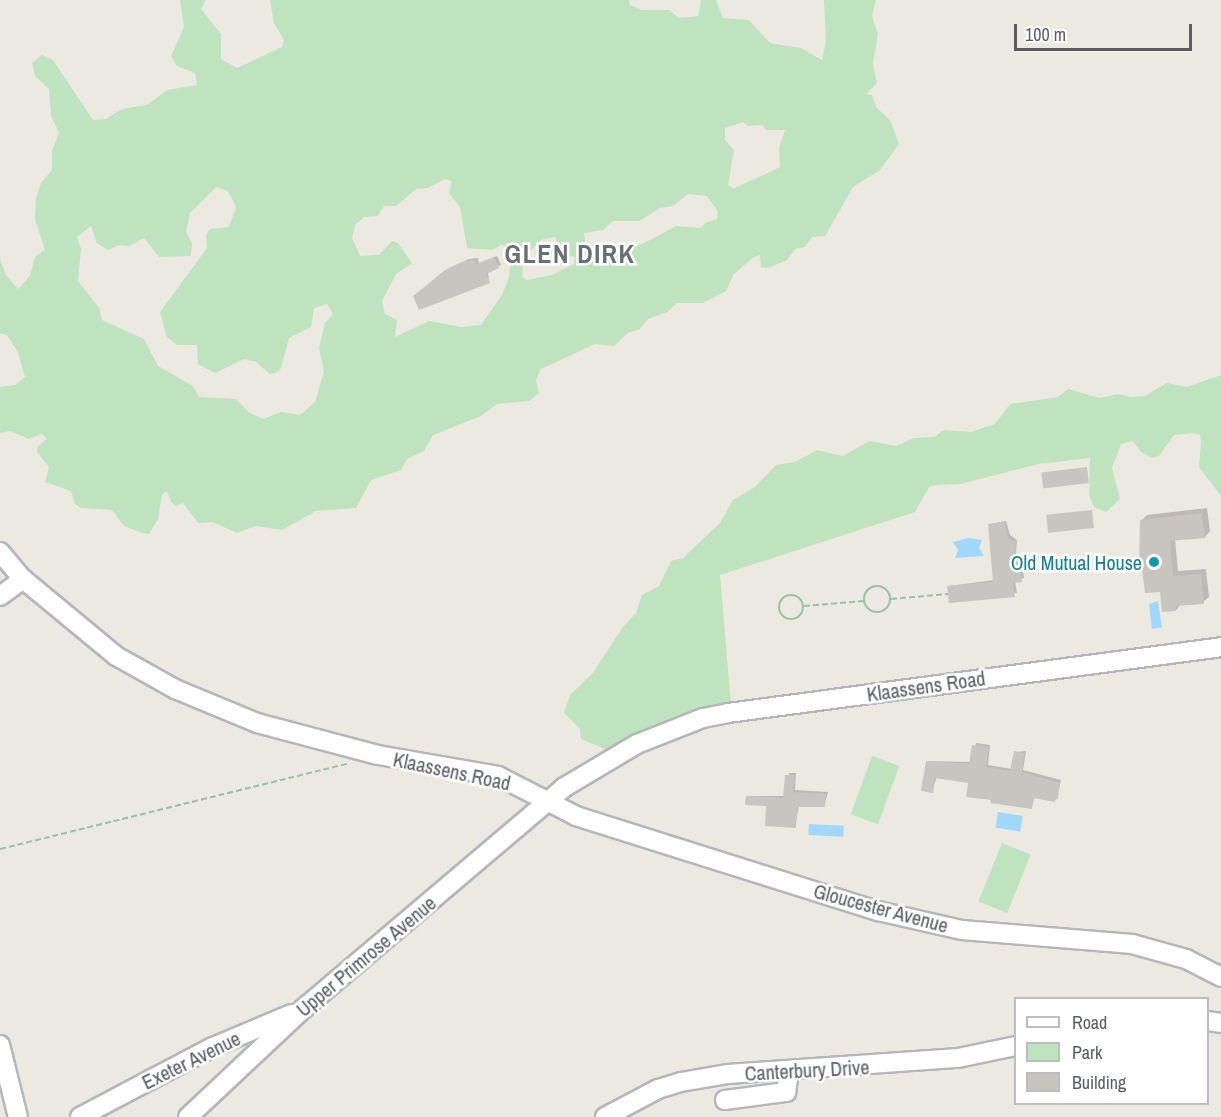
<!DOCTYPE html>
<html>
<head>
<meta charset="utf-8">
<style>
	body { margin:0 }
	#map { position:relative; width:1221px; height:1117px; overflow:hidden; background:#ece9e1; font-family:"Archivo Narrow",sans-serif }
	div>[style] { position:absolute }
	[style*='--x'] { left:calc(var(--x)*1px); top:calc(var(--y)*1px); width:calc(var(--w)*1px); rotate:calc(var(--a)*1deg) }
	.green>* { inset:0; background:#bfe3be; transform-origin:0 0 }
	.water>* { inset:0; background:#a1d7fb; transform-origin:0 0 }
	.shadow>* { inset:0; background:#0003 }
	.building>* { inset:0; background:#c8c5c0; transform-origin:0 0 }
	.path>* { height:2px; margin-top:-1px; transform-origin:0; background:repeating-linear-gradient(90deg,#97c3a2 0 6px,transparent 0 9px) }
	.path>.ring { margin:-1px; padding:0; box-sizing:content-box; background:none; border:2px solid #97c3a2; border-radius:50% }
	.roads { filter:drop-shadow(2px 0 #b3b7bb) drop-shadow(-2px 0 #b3b7bb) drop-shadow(0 2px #b3b7bb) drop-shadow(0 -2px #b3b7bb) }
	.minor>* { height:18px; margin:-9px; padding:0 9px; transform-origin:9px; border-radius:9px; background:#fff }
	.dots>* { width:16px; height:16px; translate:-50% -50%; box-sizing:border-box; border:3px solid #fff; border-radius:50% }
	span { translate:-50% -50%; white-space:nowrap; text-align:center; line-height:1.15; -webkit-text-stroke:5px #fff; paint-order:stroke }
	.culture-label { font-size:20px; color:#0d838f }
	.right { translate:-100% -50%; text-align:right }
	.street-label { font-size:20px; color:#595d61 }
	.district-label { font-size:26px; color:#6a6f73; font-weight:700; letter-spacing:1.5px }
	.legend { position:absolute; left:1014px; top:997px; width:195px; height:108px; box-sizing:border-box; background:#fff; border:2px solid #bdbec0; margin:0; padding:8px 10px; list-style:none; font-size:18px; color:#595d61 }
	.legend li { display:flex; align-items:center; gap:12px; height:30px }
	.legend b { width:30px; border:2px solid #bdbec0 }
	.scale { position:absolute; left:1014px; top:24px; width:178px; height:27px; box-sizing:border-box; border:3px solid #595d61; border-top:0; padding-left:8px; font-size:18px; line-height:21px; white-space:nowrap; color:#595d61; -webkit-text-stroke:4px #fff; paint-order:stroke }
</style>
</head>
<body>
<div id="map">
	<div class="green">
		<div style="clip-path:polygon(evenodd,180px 0,206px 0,201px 9px,221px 34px,221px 59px,237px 68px,282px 47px,284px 40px,274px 23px,270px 0,629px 0,630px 5px,642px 10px,669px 10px,679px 18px,698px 16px,701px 0,716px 0,723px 18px,749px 20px,770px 43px,801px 48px,822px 60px,826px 41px,824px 0,876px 0,872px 16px,878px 34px,873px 64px,877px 83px,866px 94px,872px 95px,876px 107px,890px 120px,899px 144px,880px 170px,853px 187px,825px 236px,812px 237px,805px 247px,795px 249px,787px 260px,768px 268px,761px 267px,760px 255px,754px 257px,734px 274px,726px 291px,703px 303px,677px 303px,667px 312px,648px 319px,640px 329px,628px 333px,614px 346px,595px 344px,541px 369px,536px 380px,539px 393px,529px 401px,497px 404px,481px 416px,433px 435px,424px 451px,407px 459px,401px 470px,371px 480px,356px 508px,316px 511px,282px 530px,256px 526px,237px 533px,212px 522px,198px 523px,183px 503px,176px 506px,171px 502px,167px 491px,162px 495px,158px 519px,149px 534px,142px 533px,124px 526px,112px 510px,81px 508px,75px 504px,71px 491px,45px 482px,49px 467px,37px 452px,38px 446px,47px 439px,42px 434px,29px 439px,10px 431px,0 433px,0 387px,15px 385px,25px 377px,18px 352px,7px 335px,0 333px,0 259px,6px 275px,18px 289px,30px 276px,35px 257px,45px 250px,35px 219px,36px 198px,41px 183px,52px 170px,52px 151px,59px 133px,51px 115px,49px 89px,35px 76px,32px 63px,42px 55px,53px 60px,93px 120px,106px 119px,122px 109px,147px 105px,167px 90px,197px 85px,195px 73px,177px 66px,171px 56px,184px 27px,180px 0,743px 122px,748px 126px,762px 125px,766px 130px,785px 130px,779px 148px,780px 167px,733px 189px,728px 185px,734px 150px,725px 140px,725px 128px,743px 122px,180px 0,445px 179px,452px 181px,449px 193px,460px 207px,467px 248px,492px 250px,503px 244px,510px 265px,509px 277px,502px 295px,481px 325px,461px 327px,429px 321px,395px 337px,397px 320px,385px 314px,382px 301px,396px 274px,412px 263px,398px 243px,392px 241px,379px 255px,360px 256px,352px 238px,355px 225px,364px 217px,378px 216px,384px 206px,396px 206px,416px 189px,428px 188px,445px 179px,180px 0,216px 187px,228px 191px,236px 207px,229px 227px,210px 229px,206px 235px,207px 248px,160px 312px,167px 337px,177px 345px,197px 345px,198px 364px,215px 373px,244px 359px,256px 362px,270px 374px,276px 373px,281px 368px,289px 338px,311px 327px,314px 308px,327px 304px,333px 314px,325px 323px,319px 348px,324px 372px,315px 402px,300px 415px,281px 412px,263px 419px,250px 413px,236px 399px,199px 397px,193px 386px,158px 366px,144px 339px,102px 320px,99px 308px,78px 281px,81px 249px,77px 237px,91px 226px,97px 243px,108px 250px,119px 245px,129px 246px,144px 238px,159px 257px,191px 256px,192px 243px,186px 232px,190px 213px,216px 187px,180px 0,688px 194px,707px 196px,718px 212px,717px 219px,705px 223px,701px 228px,676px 226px,642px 244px,588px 260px,584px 233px,603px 230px,613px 221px,639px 221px,660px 208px,673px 206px,688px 194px,180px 0,555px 237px,563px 254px,575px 257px,574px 264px,552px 275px,527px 280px,522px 277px,524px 257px,541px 240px,555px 237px)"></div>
		<div style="clip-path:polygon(1221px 375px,1221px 496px,1199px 467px,1201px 442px,1200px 435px,1193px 433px,1174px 435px,1159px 456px,1152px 458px,1141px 452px,1133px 441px,1121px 444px,1112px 468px,1120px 499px,1106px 512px,1094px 507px,1089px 495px,1090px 458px,1038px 464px,961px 484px,935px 485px,929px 487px,915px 512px,720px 575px,731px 705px,642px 730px,610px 751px,581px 739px,580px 729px,564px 713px,570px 695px,592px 674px,623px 627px,636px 613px,642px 595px,659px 586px,671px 561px,683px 558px,720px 523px,733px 500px,755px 487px,776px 465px,795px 462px,817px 450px,842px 456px,870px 441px,896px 446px,914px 438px,934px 437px,944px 430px,971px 432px,995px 424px,1010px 404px,1058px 397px,1068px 389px,1100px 398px,1118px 394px,1131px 397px,1145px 396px,1167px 383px,1187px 387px)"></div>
		<div style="left:872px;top:756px;width:29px;height:62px;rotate:20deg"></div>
		<div style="left:1002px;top:843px;width:31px;height:63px;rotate:22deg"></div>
	</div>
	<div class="water">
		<div style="clip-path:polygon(557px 244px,561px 254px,540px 261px,537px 252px)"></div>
		<div style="clip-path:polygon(968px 538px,982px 540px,979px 548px,984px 556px,955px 558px,958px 550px,953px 542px)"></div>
		<div style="clip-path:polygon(1158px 601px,1162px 627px,1152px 629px,1149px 604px)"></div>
		<div style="left:998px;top:812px;width:25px;height:16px;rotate:9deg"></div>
		<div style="left:809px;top:824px;width:35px;height:11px;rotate:3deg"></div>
	</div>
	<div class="shadow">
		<div style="clip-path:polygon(497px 256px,501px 265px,488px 271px,489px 282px,417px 294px,449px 268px,469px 259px,478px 258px,479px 263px)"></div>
		<div style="clip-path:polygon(1207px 508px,1210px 531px,1205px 537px,1175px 539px,1178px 571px,1206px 569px,1209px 597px,1203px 602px,1181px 604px,1176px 610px,1161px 590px,1141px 521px,1147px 515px)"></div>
		<div style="clip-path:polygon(1006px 521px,1010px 535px,1017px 540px,1016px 554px,1022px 561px,1024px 578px,1015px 581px,1017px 593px,949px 586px,994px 580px,990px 524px)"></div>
		<div style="clip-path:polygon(976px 743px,990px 745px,988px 765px,1012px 769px,1016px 752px,1026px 751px,1023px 770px,1061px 780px,1057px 797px,1035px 797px,1031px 808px,970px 782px,937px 777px,932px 791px,927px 761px,971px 762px)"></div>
		<div style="clip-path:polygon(789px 773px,796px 773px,795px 790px,828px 792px,824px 806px,799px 806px,795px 826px,768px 805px,747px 796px,785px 796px)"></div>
	</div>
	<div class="building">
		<div style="clip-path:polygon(494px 257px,499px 268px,486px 274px,490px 283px,419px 310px,413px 296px,445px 270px,465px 261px,475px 260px,477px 264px)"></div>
		<div style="left:1087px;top:467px;width:16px;height:46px;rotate:83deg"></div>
		<div style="left:1092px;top:510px;width:18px;height:46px;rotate:84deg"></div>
		<div style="clip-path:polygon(1202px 513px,1205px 538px,1170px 541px,1173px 576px,1201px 574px,1204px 604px,1176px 606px,1176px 611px,1162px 612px,1160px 592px,1145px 593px,1142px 569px,1139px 570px,1140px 520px)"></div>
		<div style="clip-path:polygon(1004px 522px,1008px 538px,1016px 542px,1015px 557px,1020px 563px,1022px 582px,1013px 583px,1015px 597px,949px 603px,947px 586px,993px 582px,988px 524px)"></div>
		<div style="clip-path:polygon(972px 745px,989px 747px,986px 767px,1010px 771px,1014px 751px,1024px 753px,1022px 772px,1060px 783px,1058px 798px,1054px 802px,1034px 798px,1032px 809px,990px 803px,991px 800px,966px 797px,968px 783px,935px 778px,933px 793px,921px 791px,926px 761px,969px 764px)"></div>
		<div style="clip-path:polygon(785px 775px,794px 775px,793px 792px,826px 794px,825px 807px,797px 807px,796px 828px,765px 826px,766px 806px,745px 805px,746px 796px,783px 798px)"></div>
	</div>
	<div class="path">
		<div class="ring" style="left:864px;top:586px;width:24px;height:24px"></div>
		<div class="ring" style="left:779px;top:595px;width:22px;height:22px"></div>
		<div style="--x:891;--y:599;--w:57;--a:-5"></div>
		<div style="--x:804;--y:606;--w:60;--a:-4.8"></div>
		<div style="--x:0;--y:849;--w:359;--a:-13.8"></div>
	</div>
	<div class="roads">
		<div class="minor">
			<div style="--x:0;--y:552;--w:35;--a:50"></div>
			<div style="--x:23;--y:579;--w:121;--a:39.6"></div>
			<div style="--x:116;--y:656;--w:68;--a:29.2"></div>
			<div style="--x:175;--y:689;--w:89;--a:22.5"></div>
			<div style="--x:257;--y:723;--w:125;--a:14.8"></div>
			<div style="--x:378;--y:755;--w:122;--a:9.9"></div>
			<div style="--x:498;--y:776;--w:88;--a:27.1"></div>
			<div style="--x:576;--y:816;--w:317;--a:17.5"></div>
			<div style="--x:878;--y:911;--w:86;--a:12.7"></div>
			<div style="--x:962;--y:930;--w:171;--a:4.7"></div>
			<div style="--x:1132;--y:944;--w:56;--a:15.5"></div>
			<div style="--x:1186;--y:959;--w:39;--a:27"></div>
			<div style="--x:0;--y:596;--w:29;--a:-36"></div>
			<div style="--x:1208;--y:1021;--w:13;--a:9"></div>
			<div style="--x:0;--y:1045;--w:74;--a:76"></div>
			<div style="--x:725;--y:1100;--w:62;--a:-7.5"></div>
			<div style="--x:786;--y:1092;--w:20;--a:-81"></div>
			<div style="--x:80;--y:1117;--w:150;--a:-27.8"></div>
			<div style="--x:213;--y:1047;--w:85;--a:-22.9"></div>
			<div style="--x:188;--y:1117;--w:159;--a:-43.2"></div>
			<div style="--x:304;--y:1008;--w:340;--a:-40.3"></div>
			<div style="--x:563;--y:788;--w:86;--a:-30.7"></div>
			<div style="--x:637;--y:744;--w:71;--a:-21.5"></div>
			<div style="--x:703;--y:718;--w:25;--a:-11"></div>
			<div style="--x:728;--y:713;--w:497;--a:-7.6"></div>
			<div style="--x:605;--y:1117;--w:60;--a:-27.8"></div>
			<div style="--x:658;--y:1089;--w:24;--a:-17"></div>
			<div style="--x:681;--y:1082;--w:48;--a:-9.7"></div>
			<div style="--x:728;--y:1074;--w:231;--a:-4"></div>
			<div style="--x:958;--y:1058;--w:59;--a:-11.7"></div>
		</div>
	</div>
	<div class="dots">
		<div style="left:1154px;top:562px;background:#0f9aa8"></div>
	</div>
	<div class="culture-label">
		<span class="right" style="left:1142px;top:562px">Old Mutual House</span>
	</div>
	<div class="street-label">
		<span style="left:926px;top:686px;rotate:-8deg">Klaassens Road</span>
		<span style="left:452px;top:771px;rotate:12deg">Klaassens Road</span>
		<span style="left:881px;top:908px;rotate:15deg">Gloucester Avenue</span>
		<span style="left:366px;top:956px;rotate:-40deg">Upper Primrose Avenue</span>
		<span style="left:191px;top:1060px;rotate:-26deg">Exeter Avenue</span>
		<span style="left:807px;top:1070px;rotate:-3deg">Canterbury Drive</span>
	</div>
	<div class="district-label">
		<span style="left:570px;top:254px">GLEN DIRK</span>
	</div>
	<ul class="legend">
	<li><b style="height:8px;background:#fff"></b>Road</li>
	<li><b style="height:16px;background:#bfe3be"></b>Park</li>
	<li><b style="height:16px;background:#c8c5c0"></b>Building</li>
	</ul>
	<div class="scale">100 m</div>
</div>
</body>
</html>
